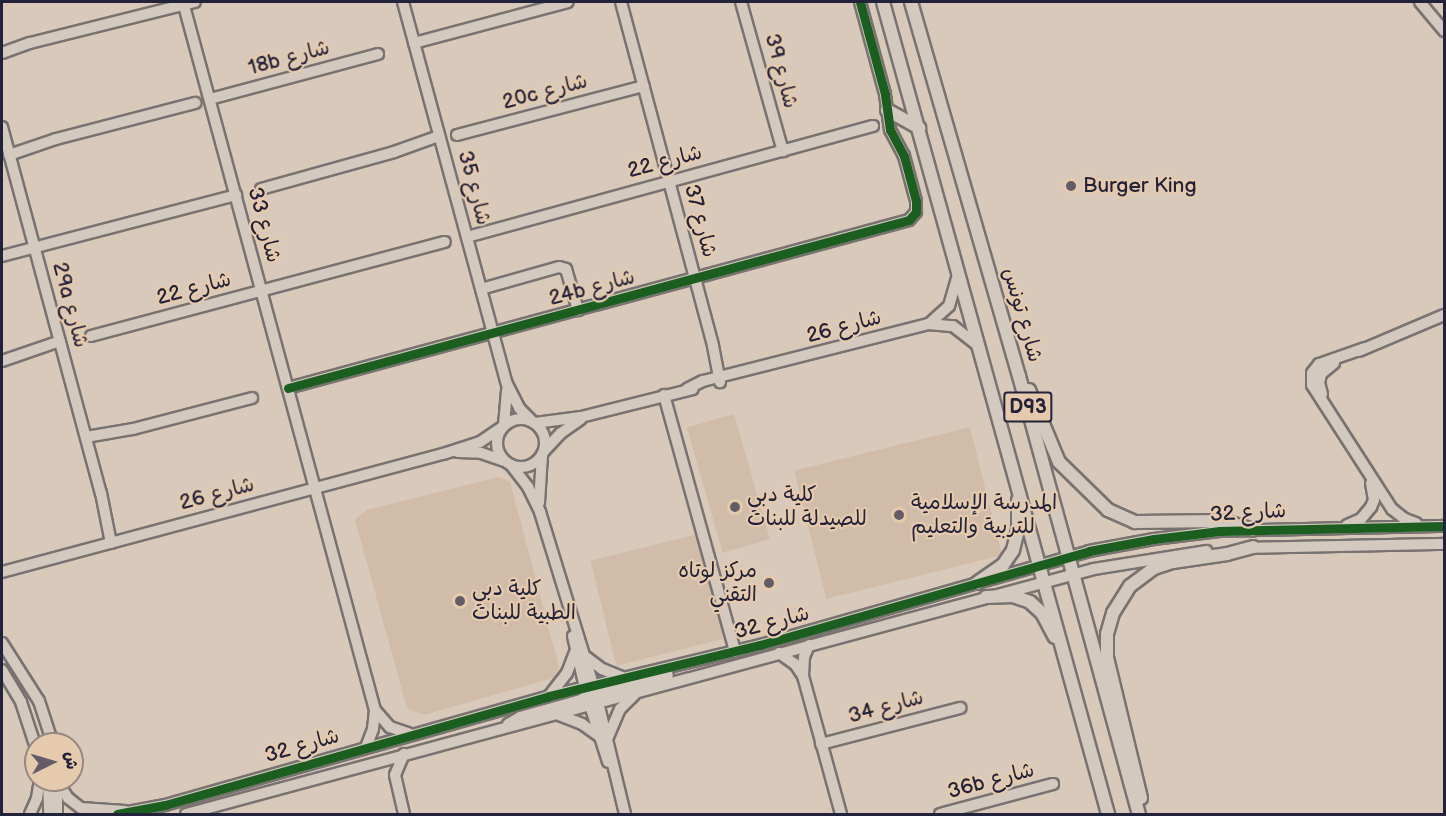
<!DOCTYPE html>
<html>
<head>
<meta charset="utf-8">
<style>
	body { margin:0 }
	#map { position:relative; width:1446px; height:816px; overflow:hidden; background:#d8c9ba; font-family:"Balsamiq Sans","Playpen Sans Arabic",sans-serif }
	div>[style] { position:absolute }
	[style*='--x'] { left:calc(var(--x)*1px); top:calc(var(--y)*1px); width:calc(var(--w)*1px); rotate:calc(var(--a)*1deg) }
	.built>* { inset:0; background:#d0bca9; transform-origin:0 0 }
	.roads { filter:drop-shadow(2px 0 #787270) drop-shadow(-2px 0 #787270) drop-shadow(0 2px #787270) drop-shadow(0 -2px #787270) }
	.minor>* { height:10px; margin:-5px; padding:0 5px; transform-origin:5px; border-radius:5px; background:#d4c9be }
	.minor>.ring { margin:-5px; padding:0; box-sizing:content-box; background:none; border:10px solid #d4c9be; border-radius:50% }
	.major>* { height:12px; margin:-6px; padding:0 6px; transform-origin:6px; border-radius:6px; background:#d4c9be }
	.cycleway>* { height:9px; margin:-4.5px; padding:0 4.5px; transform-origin:4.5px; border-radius:4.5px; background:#1b5e20 }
	.dots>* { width:16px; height:16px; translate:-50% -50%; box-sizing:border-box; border:3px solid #e5caad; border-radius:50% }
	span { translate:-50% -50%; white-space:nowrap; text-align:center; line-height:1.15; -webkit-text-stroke:4.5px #e5caad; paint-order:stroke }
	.shield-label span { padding:2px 4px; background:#e5caad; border:2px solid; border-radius:4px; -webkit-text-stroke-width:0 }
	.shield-label { font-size:20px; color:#22223b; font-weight:700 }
	.street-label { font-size:21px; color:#22223b }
	.poi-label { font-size:21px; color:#22223b }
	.left { translate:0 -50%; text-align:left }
	.right { translate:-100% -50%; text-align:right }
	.frame { position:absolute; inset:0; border:3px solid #22223b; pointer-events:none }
	.north { position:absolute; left:24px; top:732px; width:60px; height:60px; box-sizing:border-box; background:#e5caad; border:2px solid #97877f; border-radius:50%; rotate:85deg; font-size:16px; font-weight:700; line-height:24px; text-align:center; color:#22223b }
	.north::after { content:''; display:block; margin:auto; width:21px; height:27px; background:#625c67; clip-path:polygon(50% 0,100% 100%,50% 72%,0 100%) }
</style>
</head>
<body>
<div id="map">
	<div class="built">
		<div style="left:734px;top:414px;width:130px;height:49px;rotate:74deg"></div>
		<div style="left:970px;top:427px;width:132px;height:181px;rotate:76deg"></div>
		<div style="clip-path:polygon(499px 477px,510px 482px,559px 667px,553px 678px,424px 715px,407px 708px,355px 520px,367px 510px)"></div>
		<div style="left:698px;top:534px;width:108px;height:111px;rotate:76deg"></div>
	</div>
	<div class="roads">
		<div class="minor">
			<div style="--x:183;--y:2;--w:734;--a:74.83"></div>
			<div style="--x:375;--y:710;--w:19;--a:96"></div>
			<div style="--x:373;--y:729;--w:19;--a:111"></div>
			<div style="--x:403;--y:2;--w:396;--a:74.8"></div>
			<div style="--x:507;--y:384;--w:27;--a:63"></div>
			<div style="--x:519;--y:408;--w:18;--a:45"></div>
			<div style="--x:621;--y:2;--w:356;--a:75"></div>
			<div style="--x:713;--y:346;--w:37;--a:79"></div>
			<div style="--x:741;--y:2;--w:155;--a:74.3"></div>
			<div style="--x:1420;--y:2;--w:38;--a:50"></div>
			<div style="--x:414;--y:43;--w:159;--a:-14.9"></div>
			<div style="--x:2;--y:53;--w:30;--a:-20"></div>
			<div style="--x:30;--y:43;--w:170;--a:-14"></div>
			<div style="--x:210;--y:99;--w:174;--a:-15"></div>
			<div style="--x:2;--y:127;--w:379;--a:74.9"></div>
			<div style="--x:101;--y:493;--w:51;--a:78.7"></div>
			<div style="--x:457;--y:135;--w:193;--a:-14.7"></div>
			<div style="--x:9;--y:155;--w:50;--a:-18.8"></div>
			<div style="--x:56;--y:139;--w:144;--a:-14.5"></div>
			<div style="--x:261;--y:189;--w:138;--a:-15.5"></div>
			<div style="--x:394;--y:152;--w:48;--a:-19.6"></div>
			<div style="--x:467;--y:237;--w:421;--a:-15.3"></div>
			<div style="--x:2;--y:256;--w:242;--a:-14.6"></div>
			<div style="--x:481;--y:289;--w:81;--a:-15.8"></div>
			<div style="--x:559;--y:267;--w:7;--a:16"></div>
			<div style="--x:566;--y:269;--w:43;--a:73.7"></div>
			<div style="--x:930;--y:323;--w:25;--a:-42"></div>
			<div style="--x:949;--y:306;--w:33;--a:-74"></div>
			<div style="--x:91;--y:336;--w:366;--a:-14.9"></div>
			<div style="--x:1365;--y:348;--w:49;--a:160.8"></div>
			<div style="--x:1319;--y:364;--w:11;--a:128"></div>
			<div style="--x:1312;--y:373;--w:12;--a:90"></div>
			<div style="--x:1312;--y:385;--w:148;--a:57.2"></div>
			<div style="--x:1392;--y:509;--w:16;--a:38"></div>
			<div style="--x:1405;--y:519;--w:12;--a:20"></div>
			<div style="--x:1359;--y:351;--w:92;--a:-23"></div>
			<div style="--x:2;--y:361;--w:61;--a:-19"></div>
			<div style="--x:288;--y:388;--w:643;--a:-15.14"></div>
			<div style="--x:909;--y:220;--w:11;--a:-49"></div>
			<div style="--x:916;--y:212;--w:11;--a:-90"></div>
			<div style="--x:916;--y:201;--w:47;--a:-104.9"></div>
			<div style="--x:904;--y:156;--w:30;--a:-118"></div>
			<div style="--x:890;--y:130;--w:36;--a:-98"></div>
			<div style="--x:885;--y:94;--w:95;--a:-105.2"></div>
			<div style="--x:687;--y:389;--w:18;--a:-27"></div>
			<div style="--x:703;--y:381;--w:232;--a:-14.2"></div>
			<div style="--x:928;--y:324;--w:25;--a:5"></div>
			<div style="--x:953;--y:326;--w:33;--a:38"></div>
			<div style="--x:1322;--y:394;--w:11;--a:-105"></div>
			<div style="--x:1319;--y:383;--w:9;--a:-77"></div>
			<div style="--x:1321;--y:374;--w:17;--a:-40"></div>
			<div style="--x:664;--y:395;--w:266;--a:74.5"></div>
			<div class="ring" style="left:497px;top:419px;width:38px;height:38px"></div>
			<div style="--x:535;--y:423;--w:46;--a:-7.4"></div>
			<div style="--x:581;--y:417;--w:115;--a:-14"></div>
			<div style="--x:504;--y:425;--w:35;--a:-85"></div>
			<div style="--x:86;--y:437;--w:48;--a:-9.7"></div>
			<div style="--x:133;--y:429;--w:123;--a:-14.6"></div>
			<div style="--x:544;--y:451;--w:25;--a:-47"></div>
			<div style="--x:561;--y:433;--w:24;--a:-35"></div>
			<div style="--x:458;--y:452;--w:23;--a:2"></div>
			<div style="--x:481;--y:453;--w:24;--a:19"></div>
			<div style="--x:511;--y:465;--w:28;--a:52"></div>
			<div style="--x:528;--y:487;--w:28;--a:64"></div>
			<div style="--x:540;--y:512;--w:190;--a:72.9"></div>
			<div style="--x:596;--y:694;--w:123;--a:76.4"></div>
			<div style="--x:539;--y:503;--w:48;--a:-86.4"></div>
			<div style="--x:1347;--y:525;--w:15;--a:-23"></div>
			<div style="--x:1361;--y:519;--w:16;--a:-50"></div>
			<div style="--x:1371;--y:507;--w:8;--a:-67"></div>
			<div style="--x:1374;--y:500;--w:17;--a:-100"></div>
			<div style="--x:1247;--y:548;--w:197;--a:-1.2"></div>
			<div style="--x:2;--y:572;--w:457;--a:-15"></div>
			<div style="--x:443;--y:454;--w:39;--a:-18"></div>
			<div style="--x:480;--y:442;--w:27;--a:-34"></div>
			<div style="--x:573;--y:636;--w:62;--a:76.9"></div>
			<div style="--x:587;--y:696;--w:69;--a:72.3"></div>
			<div style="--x:2;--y:643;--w:69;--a:57.5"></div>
			<div style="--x:39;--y:701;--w:45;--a:72"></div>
			<div style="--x:779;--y:653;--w:19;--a:35"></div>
			<div style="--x:795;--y:664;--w:14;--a:56"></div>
			<div style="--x:803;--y:676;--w:143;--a:74.6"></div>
			<div style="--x:586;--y:657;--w:20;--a:37"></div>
			<div style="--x:602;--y:669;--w:22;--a:22"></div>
			<div style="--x:2;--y:670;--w:37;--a:59"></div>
			<div style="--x:21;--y:702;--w:48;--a:71.9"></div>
			<div style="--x:803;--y:676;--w:19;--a:-87"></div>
			<div style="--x:804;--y:657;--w:13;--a:-67"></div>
			<div style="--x:549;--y:696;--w:29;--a:-52"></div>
			<div style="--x:567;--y:673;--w:22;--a:-69"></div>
			<div style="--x:592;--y:699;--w:9;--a:-41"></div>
			<div style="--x:599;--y:693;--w:71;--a:-14.6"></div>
			<div style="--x:375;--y:710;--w:23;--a:49"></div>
			<div style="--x:390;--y:727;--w:21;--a:19"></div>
			<div style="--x:559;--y:715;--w:25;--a:21"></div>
			<div style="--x:582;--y:724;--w:21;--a:35"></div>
			<div style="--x:508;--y:724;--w:14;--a:-30"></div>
			<div style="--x:520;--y:717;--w:63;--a:-15.6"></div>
			<div style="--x:581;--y:700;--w:13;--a:-39"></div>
			<div style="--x:608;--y:737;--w:30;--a:-67"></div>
			<div style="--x:620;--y:709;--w:20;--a:-45"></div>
			<div style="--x:821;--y:744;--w:144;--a:-14.5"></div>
			<div style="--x:48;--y:780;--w:34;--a:88"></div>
			<div style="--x:57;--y:780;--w:21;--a:59"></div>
			<div style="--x:68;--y:798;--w:16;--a:38"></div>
			<div style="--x:81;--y:808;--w:44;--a:3.9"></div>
			<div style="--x:30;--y:814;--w:17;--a:-66"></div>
			<div style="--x:37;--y:798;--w:18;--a:-81"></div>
			<div style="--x:57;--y:814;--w:32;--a:-90"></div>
			<div style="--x:117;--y:814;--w:49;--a:-10.6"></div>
			<div style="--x:165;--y:805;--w:399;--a:-15.8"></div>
			<div style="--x:549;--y:696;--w:217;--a:-13.6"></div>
			<div style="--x:760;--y:645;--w:342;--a:-15.9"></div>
			<div style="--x:1089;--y:551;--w:66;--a:-10.5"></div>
			<div style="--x:1154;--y:539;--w:66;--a:-6.9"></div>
			<div style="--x:1220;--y:531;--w:224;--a:-1.3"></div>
			<div style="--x:186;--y:814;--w:940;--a:-15.1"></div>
			<div style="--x:1094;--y:569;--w:114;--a:-9.1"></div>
			<div style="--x:404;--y:814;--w:40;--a:-103"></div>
			<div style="--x:395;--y:775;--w:23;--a:-67"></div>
			<div style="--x:940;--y:814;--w:117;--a:-14.9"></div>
		</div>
		<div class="major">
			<div style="--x:883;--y:2;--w:843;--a:74.51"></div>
			<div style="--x:911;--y:2;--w:389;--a:73.9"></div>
			<div style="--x:1019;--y:376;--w:454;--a:74.7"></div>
			<div style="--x:887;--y:110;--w:37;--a:29"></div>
			<div style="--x:1029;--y:390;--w:78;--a:67.4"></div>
			<div style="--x:1059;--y:462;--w:69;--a:44.4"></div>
			<div style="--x:1108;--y:510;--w:30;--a:24"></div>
			<div style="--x:1135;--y:522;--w:89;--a:-0.6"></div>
			<div style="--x:1224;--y:521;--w:30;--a:17"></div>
			<div style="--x:977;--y:583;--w:32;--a:-35"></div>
			<div style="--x:1003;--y:565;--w:18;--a:-56"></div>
			<div style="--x:1013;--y:550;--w:21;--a:-76"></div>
			<div style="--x:1018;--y:530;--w:30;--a:-90"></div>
			<div style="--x:986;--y:597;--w:27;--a:-2"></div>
			<div style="--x:1013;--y:596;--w:18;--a:19"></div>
			<div style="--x:1030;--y:602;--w:16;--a:43"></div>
			<div style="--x:1042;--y:613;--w:27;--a:62"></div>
			<div style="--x:1141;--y:798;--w:145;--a:-103.6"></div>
			<div style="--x:1107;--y:657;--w:23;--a:-90"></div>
			<div style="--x:1107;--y:634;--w:22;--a:-74"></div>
			<div style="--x:1113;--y:613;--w:32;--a:-58"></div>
			<div style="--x:1130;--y:586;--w:30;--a:-37"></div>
			<div style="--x:1154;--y:568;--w:20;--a:-18"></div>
			<div style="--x:1173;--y:562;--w:55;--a:-8.4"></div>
			<div style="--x:1227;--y:554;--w:27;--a:-15"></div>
		</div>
	</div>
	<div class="cycleway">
		<div style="--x:288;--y:388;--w:643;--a:-15.14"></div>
		<div style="--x:909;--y:220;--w:11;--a:-49"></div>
		<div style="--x:916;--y:212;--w:11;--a:-90"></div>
		<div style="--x:916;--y:201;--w:47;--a:-104.9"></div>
		<div style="--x:904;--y:156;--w:30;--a:-118"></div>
		<div style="--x:890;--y:130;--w:36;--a:-98"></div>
		<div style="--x:885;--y:94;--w:95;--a:-105.2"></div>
		<div style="--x:117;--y:814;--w:49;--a:-10.6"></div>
		<div style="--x:165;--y:805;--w:399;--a:-15.8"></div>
		<div style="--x:549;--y:696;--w:217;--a:-13.6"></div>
		<div style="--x:760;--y:645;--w:342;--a:-15.9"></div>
		<div style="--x:1089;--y:551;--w:66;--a:-10.5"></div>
		<div style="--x:1154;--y:539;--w:66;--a:-6.9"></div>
		<div style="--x:1220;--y:531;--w:224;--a:-1.3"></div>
	</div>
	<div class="dots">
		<div style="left:1071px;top:186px;background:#625c67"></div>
		<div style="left:735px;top:507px;background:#625c67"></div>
		<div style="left:899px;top:515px;background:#625c67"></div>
		<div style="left:769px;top:583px;background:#625c67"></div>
		<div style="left:460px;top:601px;background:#625c67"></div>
	</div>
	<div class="shield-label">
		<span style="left:1028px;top:407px">D93</span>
	</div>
	<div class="street-label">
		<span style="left:289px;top:58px;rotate:-15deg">18b شارع</span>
		<span style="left:781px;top:71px;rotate:75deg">شارع 39</span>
		<span style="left:545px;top:92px;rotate:-15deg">20c شارع</span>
		<span style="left:665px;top:162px;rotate:-15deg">شارع 22</span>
		<span style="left:474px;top:188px;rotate:75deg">شارع 35</span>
		<span style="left:700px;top:221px;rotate:75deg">شارع 37</span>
		<span style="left:264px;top:225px;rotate:75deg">شارع 33</span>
		<span style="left:592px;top:288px;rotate:-15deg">24b شارع</span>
		<span style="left:194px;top:289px;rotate:-15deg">شارع 22</span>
		<span style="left:70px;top:305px;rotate:75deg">29a شارع</span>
		<span style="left:1022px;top:315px;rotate:74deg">شارع تونس</span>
		<span style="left:844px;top:327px;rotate:-15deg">شارع 26</span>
		<span style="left:217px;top:494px;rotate:-15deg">شارع 26</span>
		<span style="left:1248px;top:513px;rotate:-3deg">شارع 32</span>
		<span style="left:772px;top:623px;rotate:-15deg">شارع 32</span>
		<span style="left:886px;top:707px;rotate:-15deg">شارع 34</span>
		<span style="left:302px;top:746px;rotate:-16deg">شارع 32</span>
		<span style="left:991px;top:781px;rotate:-15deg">36b شارع</span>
	</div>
	<div class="poi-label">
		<span class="left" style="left:1083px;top:186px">Burger King</span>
		<span class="left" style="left:747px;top:507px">كلية دبي<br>للصيدلة للبنات</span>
		<span class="left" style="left:911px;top:515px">المدرسة الإسلامية<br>للتربية والتعليم</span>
		<span class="right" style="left:757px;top:583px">مركز لوتاه<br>التقني</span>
		<span class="left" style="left:472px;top:601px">كلية دبي<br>الطبية للبنات</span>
	</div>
	<div class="frame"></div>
	<div class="north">ش</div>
</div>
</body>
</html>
